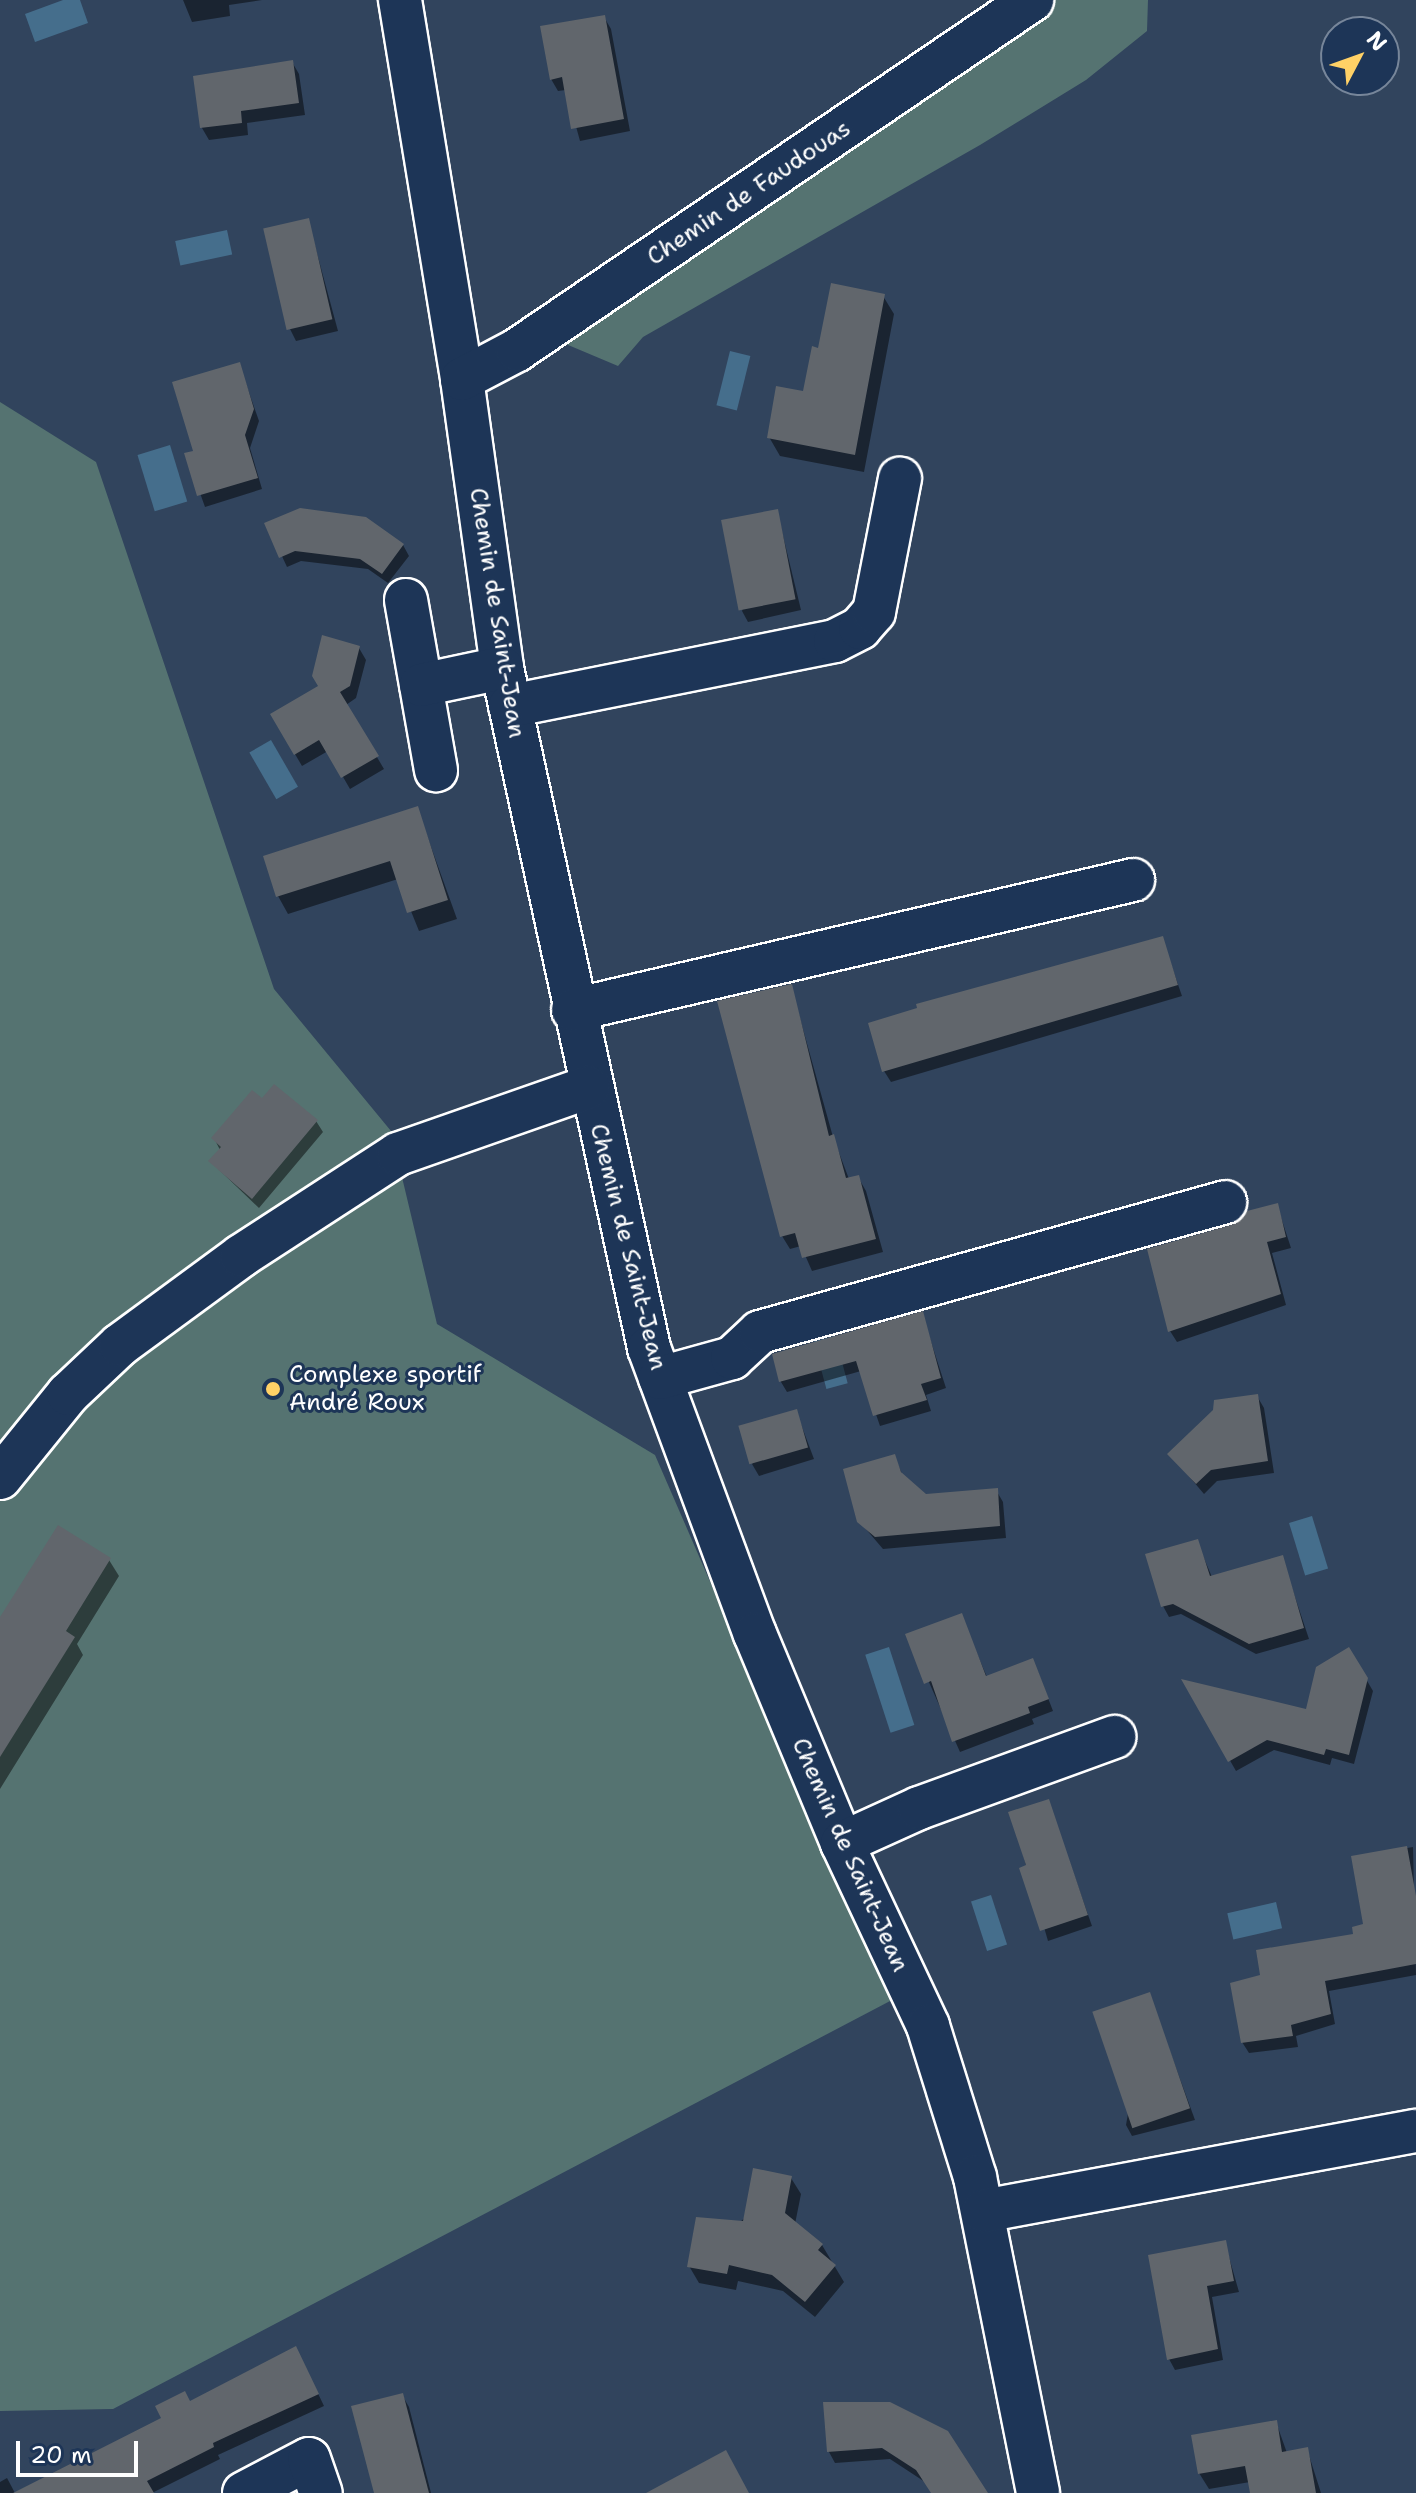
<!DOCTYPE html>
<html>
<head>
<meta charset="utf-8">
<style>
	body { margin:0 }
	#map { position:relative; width:1416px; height:2493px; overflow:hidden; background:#31445d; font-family:"Shantell Sans",sans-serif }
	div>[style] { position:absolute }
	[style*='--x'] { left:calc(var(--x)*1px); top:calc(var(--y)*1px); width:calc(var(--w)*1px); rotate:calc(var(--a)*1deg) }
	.green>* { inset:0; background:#557371 }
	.water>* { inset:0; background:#456e8c; transform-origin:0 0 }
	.shadow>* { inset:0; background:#0007 }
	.building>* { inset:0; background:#61666c; transform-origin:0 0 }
	.roads { filter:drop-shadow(2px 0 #fff) drop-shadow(-2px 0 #fff) drop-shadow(0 2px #fff) drop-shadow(0 -2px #fff) }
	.minor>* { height:42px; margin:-21px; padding:0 21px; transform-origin:21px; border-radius:21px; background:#1d3557 }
	.dots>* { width:22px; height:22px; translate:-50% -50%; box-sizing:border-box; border:4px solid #1d3557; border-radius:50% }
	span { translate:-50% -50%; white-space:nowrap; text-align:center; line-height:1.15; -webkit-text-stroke:6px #1d3557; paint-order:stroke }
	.street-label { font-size:24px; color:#fff }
	.poi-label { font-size:24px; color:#fff }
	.left { translate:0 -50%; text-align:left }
	.north { position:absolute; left:1320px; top:16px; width:80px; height:80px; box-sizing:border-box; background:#1d3557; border:2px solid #77869a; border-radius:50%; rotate:49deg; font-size:22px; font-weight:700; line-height:32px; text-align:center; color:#fff }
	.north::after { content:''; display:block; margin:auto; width:28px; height:36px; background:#ffd166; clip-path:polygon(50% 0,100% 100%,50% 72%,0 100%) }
	.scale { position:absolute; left:16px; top:2441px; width:122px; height:36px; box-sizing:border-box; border:4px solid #fff; border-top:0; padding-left:10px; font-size:24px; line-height:28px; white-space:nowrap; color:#fff; -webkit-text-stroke:6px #1d3557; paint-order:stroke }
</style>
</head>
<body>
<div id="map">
	<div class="green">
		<div style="clip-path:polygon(1049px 0,1148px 0,1147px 31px,1086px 80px,980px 145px,643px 337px,618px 366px,561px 342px)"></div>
		<div style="clip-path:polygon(0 402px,96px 462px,274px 989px,391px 1131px,437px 1324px,655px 1455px,892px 2000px,113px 2409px,0 2411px)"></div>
	</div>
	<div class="water">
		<div style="clip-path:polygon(63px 0,80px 0,88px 23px,35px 42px,25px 14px)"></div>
		<div style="left:227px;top:230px;width:25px;height:53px;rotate:78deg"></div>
		<div style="left:730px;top:351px;width:21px;height:56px;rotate:14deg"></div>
		<div style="left:170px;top:445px;width:59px;height:34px;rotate:73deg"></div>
		<div style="left:271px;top:740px;width:54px;height:25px;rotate:60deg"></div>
		<div style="left:835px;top:1336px;width:49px;height:22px;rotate:75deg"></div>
		<div style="left:1312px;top:1516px;width:55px;height:24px;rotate:73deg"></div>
		<div style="left:889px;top:1647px;width:82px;height:25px;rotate:72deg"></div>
		<div style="left:991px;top:1895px;width:52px;height:21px;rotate:72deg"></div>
		<div style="left:1276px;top:1902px;width:27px;height:50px;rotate:77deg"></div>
	</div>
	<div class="shadow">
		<div style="clip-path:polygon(183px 0,262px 0,229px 5px,230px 16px,192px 22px)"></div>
		<div style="clip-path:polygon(604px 17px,611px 29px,630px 131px,580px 141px,566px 90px,558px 91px,551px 79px)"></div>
		<div style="clip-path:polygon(292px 62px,299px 74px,305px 115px,247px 123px,248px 135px,209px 140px,202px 128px,195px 77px)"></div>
		<div style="clip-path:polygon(308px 220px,338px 331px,296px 341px,290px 329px)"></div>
		<div style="clip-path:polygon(883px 296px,894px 314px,864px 472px,780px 456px,769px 437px,805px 394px,820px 350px)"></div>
		<div style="clip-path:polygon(239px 364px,259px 421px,250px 448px,262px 489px,205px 507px,186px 454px,196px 452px)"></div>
		<div style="clip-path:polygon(777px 511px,801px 610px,748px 622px,742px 611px)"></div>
		<div style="clip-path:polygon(267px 524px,403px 545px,409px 556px,388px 583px,368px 569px,301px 561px,287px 567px)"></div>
		<div style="clip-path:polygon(359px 648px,366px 660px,356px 698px,346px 705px,384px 769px,350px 789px,328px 751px,302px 766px,272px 715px,320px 687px)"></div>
		<div style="clip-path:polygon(417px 808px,457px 919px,419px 931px,398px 879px,288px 914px,278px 896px)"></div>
		<div style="clip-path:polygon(1162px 938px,1182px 996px,891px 1082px,884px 1071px,870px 1025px)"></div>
		<div style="clip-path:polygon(791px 986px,833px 1137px,849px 1179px,858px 1177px,866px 1191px,883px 1252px,812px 1271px,801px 1246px,790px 1249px,782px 1236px)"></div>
		<div style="clip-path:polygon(262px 1101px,316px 1121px,323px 1132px,259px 1208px,211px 1162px,220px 1150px,214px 1138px)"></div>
		<div style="clip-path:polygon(1277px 1205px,1291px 1248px,1272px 1253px,1286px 1305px,1177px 1342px,1170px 1331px,1232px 1227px)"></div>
		<div style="clip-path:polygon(922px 1314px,946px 1388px,926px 1395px,931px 1411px,880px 1426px,861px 1371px,787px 1392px,781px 1382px,774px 1355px)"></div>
		<div style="clip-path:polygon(1257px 1396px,1264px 1408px,1274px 1473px,1217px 1481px,1204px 1494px,1170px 1454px)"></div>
		<div style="clip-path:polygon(796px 1411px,814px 1459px,759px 1476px,752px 1464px)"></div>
		<div style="clip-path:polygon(894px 1456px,904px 1478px,925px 1496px,996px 1490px,1003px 1502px,1006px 1538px,883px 1549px,859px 1521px)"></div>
		<div style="clip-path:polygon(1197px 1542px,1212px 1577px,1282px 1558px,1309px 1639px,1256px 1654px,1181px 1614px,1169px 1617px,1163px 1606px)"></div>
		<div style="clip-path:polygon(109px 1560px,119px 1576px,77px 1644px,83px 1655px,0 1789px,0 1621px)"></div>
		<div style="clip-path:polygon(961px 1616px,987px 1677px,1038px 1672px,1053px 1711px,1032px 1719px,1034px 1724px,960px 1752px,908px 1635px)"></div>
		<div style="clip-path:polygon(1349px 1650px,1373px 1691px,1354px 1764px,1332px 1758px,1330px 1765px,1274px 1750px,1236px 1771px,1185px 1682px,1308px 1711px)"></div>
		<div style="clip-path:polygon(1048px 1801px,1092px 1926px,1048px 1941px,1011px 1813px)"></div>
		<div style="clip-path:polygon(1413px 1847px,1416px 1975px,1329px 1991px,1335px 2024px,1296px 2036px,1298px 2047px,1249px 2053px,1242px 2042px,1263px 1977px,1355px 1935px,1365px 1925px,1353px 1857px)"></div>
		<div style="clip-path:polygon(1149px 1994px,1195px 2120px,1132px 2136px,1126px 2125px)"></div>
		<div style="clip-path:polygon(791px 2178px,801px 2194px,795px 2224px,822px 2245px,844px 2282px,815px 2317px,783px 2291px,738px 2281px,736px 2290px,699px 2283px,689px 2266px)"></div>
		<div style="clip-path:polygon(1225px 2243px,1239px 2292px,1212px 2297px,1223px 2360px,1175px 2370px,1169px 2359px)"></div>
		<div style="clip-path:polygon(302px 2360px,324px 2406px,218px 2455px,220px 2459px,152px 2493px,17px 2493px,190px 2404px)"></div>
		<div style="clip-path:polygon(402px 2395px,409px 2407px,431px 2493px,376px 2493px)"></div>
		<div style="clip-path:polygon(825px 2404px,985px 2493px,932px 2493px,925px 2482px,890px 2459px,835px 2463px,829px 2452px)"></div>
		<div style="clip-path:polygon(1276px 2422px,1287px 2453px,1307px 2449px,1321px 2493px,1252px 2493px,1250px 2482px,1209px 2489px,1199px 2473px)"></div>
		<div style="clip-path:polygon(7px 2478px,15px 2493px,0 2493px,0 2482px)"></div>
	</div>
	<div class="building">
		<div style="clip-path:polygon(605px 15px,624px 119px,571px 129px,562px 77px,550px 80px,540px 26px)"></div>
		<div style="clip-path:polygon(293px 60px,299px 103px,241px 111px,242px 123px,200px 128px,193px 76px)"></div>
		<div style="left:309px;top:218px;width:104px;height:47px;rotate:77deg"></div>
		<div style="clip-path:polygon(831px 283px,885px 294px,855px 455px,767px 438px,776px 386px,803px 391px,812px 346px,818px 348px)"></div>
		<div style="clip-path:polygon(240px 362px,254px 409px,245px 435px,258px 478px,197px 496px,184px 453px,193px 451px,172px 382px)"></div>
		<div style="clip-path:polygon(300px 508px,366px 517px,404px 544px,382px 574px,360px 559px,295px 551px,279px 558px,264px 523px)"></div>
		<div style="left:778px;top:509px;width:92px;height:58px;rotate:79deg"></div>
		<div style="clip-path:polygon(322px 635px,360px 646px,350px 686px,340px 692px,379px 756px,341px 778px,319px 740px,294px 755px,270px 714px,318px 686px,312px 676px)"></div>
		<div style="clip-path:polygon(418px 806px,448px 900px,407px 913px,390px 861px,276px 897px,263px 856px)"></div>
		<div style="clip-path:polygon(1163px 936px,1178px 985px,882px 1072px,868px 1023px,917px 1008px,916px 1004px)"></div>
		<div style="clip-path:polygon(792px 984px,829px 1136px,834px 1134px,846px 1178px,859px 1175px,876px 1239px,802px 1258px,795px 1233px,780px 1237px,717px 1001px)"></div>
		<div style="clip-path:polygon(274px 1084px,318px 1120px,252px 1199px,208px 1161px,221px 1147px,211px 1138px,252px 1090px,262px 1098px)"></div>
		<div style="clip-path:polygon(1278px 1203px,1286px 1237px,1267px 1242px,1281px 1294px,1168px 1332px,1147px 1249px,1231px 1225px,1247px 1211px)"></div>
		<div style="clip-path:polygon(923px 1311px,941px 1378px,921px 1384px,927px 1400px,873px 1416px,856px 1361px,779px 1382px,772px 1354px)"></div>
		<div style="clip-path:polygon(1258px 1394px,1268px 1461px,1211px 1470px,1196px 1484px,1167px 1454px,1213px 1410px,1214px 1400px)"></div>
		<div style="left:797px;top:1409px;width:40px;height:61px;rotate:74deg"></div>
		<div style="clip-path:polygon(895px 1454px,901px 1472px,926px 1494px,998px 1488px,1000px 1526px,875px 1537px,857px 1522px,843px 1469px)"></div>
		<div style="clip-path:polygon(58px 1525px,111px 1558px,66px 1631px,75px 1637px,0 1757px,0 1617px)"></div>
		<div style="clip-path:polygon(1198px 1539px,1210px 1576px,1283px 1555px,1304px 1628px,1249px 1644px,1173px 1604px,1161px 1607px,1145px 1554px)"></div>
		<div style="clip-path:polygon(962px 1613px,986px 1676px,1033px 1658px,1049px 1699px,1028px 1707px,1030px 1713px,952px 1742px,931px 1681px,924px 1684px,905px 1634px)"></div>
		<div style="clip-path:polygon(1349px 1647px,1368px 1678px,1349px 1755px,1326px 1749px,1324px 1755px,1267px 1740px,1228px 1762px,1181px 1679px,1306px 1709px,1316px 1667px)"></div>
		<div style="clip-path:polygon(1049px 1799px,1088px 1915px,1040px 1931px,1019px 1868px,1026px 1865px,1008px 1812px)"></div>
		<div style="clip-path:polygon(1407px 1846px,1416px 1896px,1416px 1964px,1325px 1981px,1331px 2014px,1291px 2025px,1293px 2036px,1241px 2043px,1230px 1983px,1260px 1975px,1256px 1950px,1353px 1934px,1352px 1927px,1363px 1924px,1351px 1856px)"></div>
		<div style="left:1150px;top:1992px;width:123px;height:61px;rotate:71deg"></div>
		<div style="clip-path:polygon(753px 2168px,792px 2176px,785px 2213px,823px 2244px,818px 2250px,836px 2265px,805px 2302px,772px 2275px,729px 2265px,727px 2274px,687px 2267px,696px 2217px,743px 2221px)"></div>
		<div style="clip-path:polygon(1226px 2240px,1234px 2281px,1207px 2286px,1218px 2349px,1167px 2360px,1148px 2255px)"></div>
		<div style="clip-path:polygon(296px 2346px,319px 2394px,213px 2443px,214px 2447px,147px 2481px,154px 2493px,13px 2493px,161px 2418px,155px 2406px,185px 2391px,190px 2401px)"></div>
		<div style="clip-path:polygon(403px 2393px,429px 2493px,374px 2493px,351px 2406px)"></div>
		<div style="clip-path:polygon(823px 2402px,890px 2402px,948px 2431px,988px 2493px,931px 2493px,916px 2470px,882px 2448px,827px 2452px)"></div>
		<div style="clip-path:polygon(1277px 2420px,1282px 2452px,1308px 2447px,1316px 2493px,1250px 2493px,1245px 2466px,1198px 2474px,1191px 2435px)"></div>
		<div style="clip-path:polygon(726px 2450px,749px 2493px,646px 2493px)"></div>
	</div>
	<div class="roads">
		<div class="minor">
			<div style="--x:400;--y:0;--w:384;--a:80.7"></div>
			<div style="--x:462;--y:379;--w:292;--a:82.1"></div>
			<div style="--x:502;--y:668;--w:696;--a:77.8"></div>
			<div style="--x:649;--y:1348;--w:305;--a:69.7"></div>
			<div style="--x:755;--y:1634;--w:226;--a:67.4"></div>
			<div style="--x:842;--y:1843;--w:202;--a:64.8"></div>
			<div style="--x:928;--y:2026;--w:158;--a:72.7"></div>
			<div style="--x:975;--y:2177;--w:322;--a:78.7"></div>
			<div style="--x:462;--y:379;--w:62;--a:-27.8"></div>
			<div style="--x:517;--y:350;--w:623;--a:-34.2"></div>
			<div style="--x:406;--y:600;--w:173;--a:80"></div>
			<div style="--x:421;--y:685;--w:83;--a:-11.9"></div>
			<div style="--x:510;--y:706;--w:331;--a:-11.3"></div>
			<div style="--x:835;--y:641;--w:28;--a:-27"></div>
			<div style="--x:860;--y:628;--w:21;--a:-49"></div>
			<div style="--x:874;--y:612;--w:136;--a:-79"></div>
			<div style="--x:573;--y:1010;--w:575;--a:-13.07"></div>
			<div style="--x:660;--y:1378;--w:75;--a:-15.5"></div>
			<div style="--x:732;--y:1358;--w:38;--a:-43"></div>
			<div style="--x:760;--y:1332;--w:483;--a:-15.6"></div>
			<div style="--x:0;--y:1478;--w:108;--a:-51"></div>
			<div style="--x:68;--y:1394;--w:71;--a:-43.3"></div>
			<div style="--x:120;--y:1345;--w:150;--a:-36.3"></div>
			<div style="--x:241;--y:1256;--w:187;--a:-33"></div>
			<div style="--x:398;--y:1154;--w:202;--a:-19.3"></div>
			<div style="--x:842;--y:1843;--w:85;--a:-24.4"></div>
			<div style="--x:919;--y:1808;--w:208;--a:-20"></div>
			<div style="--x:983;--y:2211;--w:440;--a:-10.5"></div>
			<div style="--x:244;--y:2493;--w:73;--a:-27.6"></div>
			<div style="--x:309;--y:2459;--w:36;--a:71"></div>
		</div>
	</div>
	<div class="dots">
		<div style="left:273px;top:1389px;background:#ffd166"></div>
	</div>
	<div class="street-label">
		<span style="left:749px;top:193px;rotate:-34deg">Chemin de Faudouas</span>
		<span style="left:497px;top:613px;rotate:81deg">Chemin de Saint-Jean</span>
		<span style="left:628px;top:1247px;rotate:76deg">Chemin de Saint-Jean</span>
		<span style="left:850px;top:1855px;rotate:66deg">Chemin de Saint-Jean</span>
	</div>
	<div class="poi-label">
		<span class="left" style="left:289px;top:1389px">Complexe sportif<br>André Roux</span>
	</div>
	<div class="north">N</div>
	<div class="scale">20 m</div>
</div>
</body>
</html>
